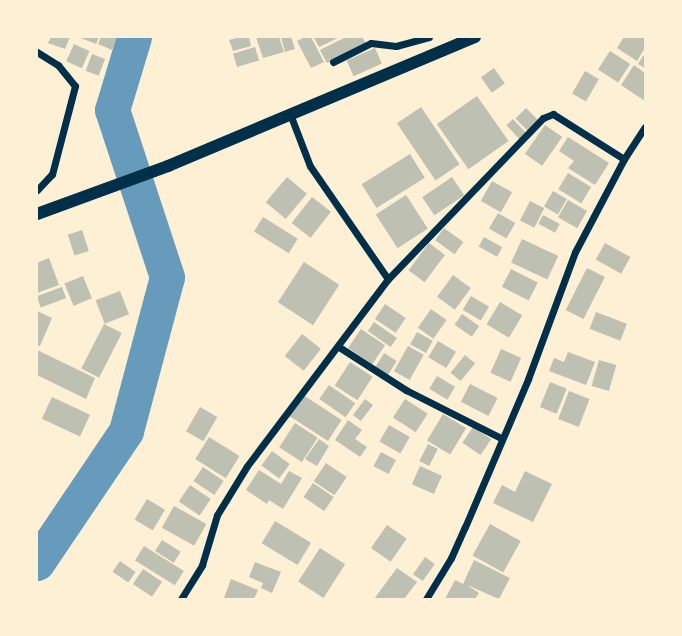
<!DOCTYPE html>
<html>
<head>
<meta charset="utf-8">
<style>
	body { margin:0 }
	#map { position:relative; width:682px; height:636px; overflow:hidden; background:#fdf0d5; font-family:"PT Sans Narrow",sans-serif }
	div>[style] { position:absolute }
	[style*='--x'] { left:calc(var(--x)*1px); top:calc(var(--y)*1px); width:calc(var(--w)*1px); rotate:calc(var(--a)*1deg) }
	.river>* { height:35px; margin:-17.5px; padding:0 17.5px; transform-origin:17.5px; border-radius:17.5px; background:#669bbc }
	.building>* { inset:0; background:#bec0b2; transform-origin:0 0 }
	.minor>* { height:7px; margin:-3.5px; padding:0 3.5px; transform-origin:3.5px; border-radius:3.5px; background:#003049 }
	.primary>* { height:12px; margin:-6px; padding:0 6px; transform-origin:6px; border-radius:6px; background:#003049 }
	span { translate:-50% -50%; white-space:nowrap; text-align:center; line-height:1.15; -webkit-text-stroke:7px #fdf0d5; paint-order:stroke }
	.frame { position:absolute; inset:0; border:38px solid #fdf0d5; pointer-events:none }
</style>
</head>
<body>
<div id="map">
	<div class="river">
		<div style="--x:37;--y:563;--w:159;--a:-56"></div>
		<div style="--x:126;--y:431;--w:159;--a:-75.1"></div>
		<div style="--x:167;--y:277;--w:176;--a:-108.2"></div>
		<div style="--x:112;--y:110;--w:76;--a:-73.2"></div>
	</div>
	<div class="building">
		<div style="clip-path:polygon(51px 37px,70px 37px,65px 49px,48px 43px)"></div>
		<div style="clip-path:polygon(78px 37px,99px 37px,96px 44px)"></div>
		<div style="clip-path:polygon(101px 37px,117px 37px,112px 50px,98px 44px)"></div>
		<div style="clip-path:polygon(240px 37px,249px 37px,251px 46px,233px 51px,229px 40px)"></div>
		<div style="clip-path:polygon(256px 37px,279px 37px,284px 52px,263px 58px)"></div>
		<div style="clip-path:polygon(281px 37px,291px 37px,295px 49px,285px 52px)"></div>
		<div style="clip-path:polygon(305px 37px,311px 37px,324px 62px,311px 68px,297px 41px)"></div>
		<div style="clip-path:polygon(317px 37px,340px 37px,319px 47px,314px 38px)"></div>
		<div style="clip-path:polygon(346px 37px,362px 37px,366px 43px,327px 63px,320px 50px)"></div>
		<div style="clip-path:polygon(624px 37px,645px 37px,645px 48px,637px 61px,617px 48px)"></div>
		<div style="left:74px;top:44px;width:17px;height:19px;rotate:24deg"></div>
		<div style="left:255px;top:47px;width:14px;height:23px;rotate:73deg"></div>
		<div style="left:375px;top:48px;width:17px;height:31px;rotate:66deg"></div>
		<div style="left:610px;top:51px;width:24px;height:22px;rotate:33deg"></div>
		<div style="clip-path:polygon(645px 53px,645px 68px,638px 64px)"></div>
		<div style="left:92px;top:54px;width:14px;height:18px;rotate:21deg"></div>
		<div style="clip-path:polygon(634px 65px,645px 73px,645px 101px,621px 85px)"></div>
		<div style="left:494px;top:68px;width:19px;height:16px;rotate:55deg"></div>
		<div style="left:585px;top:71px;width:16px;height:26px;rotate:30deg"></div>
		<div style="left:477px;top:96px;width:55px;height:49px;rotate:55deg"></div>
		<div style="left:421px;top:107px;width:69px;height:29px;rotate:56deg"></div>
		<div style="left:526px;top:108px;width:18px;height:15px;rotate:45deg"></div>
		<div style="left:513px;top:119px;width:21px;height:9px;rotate:47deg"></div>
		<div style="left:545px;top:125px;width:21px;height:35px;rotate:35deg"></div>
		<div style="clip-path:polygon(568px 137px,609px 163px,595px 185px,568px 168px,574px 161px,559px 151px)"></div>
		<div style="left:410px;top:154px;width:28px;height:57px;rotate:58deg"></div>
		<div style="left:568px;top:173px;width:27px;height:19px;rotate:31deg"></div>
		<div style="left:287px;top:177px;width:26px;height:33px;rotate:40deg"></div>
		<div style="left:452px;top:177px;width:22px;height:36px;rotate:56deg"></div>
		<div style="left:492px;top:181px;width:23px;height:23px;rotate:29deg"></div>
		<div style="left:553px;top:191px;width:16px;height:18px;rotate:30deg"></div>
		<div style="left:406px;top:195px;width:40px;height:36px;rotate:57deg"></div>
		<div style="left:312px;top:197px;width:24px;height:33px;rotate:38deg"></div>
		<div style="left:568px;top:200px;width:22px;height:20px;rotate:30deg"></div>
		<div style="left:530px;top:201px;width:16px;height:22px;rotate:27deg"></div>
		<div style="left:498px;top:213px;width:20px;height:18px;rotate:30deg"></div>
		<div style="left:543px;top:215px;width:19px;height:10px;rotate:28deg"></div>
		<div style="left:263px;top:217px;width:41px;height:17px;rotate:32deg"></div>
		<div style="left:444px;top:228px;width:24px;height:15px;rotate:36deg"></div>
		<div style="left:82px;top:230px;width:22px;height:15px;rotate:72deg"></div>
		<div style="left:484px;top:237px;width:21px;height:11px;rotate:29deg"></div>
		<div style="left:522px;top:239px;width:40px;height:26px;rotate:25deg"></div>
		<div style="left:429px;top:243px;width:20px;height:34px;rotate:37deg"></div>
		<div style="left:605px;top:243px;width:29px;height:19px;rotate:29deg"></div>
		<div style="clip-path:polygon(49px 258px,59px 285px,37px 293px,37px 263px)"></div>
		<div style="left:304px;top:262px;width:42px;height:48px;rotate:33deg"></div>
		<div style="left:587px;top:268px;width:20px;height:47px;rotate:27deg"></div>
		<div style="left:511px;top:269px;width:30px;height:20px;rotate:27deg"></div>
		<div style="left:453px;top:275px;width:22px;height:27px;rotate:36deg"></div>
		<div style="left:83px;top:276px;width:24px;height:20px;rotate:68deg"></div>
		<div style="left:62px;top:287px;width:12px;height:27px;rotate:70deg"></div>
		<div style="left:120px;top:291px;width:25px;height:26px;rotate:69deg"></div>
		<div style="left:471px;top:296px;width:21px;height:16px;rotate:31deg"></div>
		<div style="left:500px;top:302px;width:26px;height:26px;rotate:31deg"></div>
		<div style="left:385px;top:304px;width:25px;height:18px;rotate:34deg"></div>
		<div style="left:431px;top:309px;width:19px;height:23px;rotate:35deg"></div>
		<div style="clip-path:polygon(37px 311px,52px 318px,40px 346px,37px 345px)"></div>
		<div style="left:596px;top:312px;width:33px;height:18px;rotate:21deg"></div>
		<div style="left:462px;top:314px;width:21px;height:13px;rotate:35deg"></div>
		<div style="left:374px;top:322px;width:28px;height:11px;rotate:35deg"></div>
		<div style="left:104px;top:324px;width:20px;height:50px;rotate:27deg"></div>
		<div style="left:361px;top:329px;width:29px;height:23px;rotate:34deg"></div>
		<div style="left:417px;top:332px;width:18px;height:14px;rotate:29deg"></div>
		<div style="left:302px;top:334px;width:24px;height:28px;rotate:38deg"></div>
		<div style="left:438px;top:341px;width:21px;height:19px;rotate:31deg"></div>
		<div style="left:408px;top:346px;width:18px;height:29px;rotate:29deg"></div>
		<div style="left:501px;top:349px;width:22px;height:26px;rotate:24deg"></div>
		<div style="clip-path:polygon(37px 350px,95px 378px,86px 399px,37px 375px)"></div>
		<div style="clip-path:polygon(568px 352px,595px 362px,586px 385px,549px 371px,554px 358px,564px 362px)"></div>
		<div style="left:384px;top:353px;width:15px;height:17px;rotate:32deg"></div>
		<div style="left:465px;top:355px;width:13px;height:23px;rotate:39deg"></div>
		<div style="left:599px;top:360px;width:18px;height:27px;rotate:16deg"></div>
		<div style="left:350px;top:362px;width:27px;height:28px;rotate:33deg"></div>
		<div style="left:437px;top:376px;width:21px;height:15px;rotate:31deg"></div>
		<div style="left:550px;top:382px;width:18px;height:27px;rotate:22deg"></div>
		<div style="left:470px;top:384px;width:31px;height:20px;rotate:27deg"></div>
		<div style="left:329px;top:385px;width:32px;height:17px;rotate:35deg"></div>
		<div style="left:569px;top:391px;width:22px;height:30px;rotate:21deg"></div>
		<div style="left:303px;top:395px;width:46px;height:25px;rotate:33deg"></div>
		<div style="left:52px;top:397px;width:42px;height:24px;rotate:25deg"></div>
		<div style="left:365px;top:399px;width:10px;height:20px;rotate:37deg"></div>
		<div style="left:405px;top:399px;width:27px;height:22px;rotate:33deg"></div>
		<div style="left:200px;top:407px;width:20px;height:28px;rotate:30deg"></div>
		<div style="left:443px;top:414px;width:27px;height:31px;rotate:31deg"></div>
		<div style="clip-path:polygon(348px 420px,362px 430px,355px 439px,367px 447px,360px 457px,335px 440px)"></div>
		<div style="left:295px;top:423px;width:27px;height:29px;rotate:33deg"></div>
		<div style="left:389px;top:425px;width:24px;height:19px;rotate:30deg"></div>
		<div style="left:473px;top:427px;width:22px;height:19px;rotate:34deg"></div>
		<div style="left:209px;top:437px;width:36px;height:26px;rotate:32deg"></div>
		<div style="clip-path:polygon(319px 439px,329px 446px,317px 466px,305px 459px)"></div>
		<div style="left:428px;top:444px;width:11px;height:19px;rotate:27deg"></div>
		<div style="left:272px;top:451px;width:22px;height:18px;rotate:36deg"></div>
		<div style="left:381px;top:452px;width:17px;height:16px;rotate:28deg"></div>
		<div style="left:326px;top:463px;width:25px;height:22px;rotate:34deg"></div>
		<div style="left:420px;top:466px;width:24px;height:20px;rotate:24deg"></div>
		<div style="left:203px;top:467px;width:25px;height:17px;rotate:34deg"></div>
		<div style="clip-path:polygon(259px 470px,281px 484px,289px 471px,302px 478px,283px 509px,269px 500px,267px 504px,246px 490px)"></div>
		<div style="clip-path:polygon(525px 471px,552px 484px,533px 522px,493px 503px,502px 485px,515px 492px)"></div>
		<div style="left:313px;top:483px;width:25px;height:17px;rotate:34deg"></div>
		<div style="left:190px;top:485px;width:25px;height:20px;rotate:34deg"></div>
		<div style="left:147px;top:499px;width:21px;height:24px;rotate:31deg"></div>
		<div style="left:174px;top:506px;width:37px;height:25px;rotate:29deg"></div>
		<div style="left:275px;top:521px;width:42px;height:26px;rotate:31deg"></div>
		<div style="left:490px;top:524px;width:35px;height:36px;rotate:29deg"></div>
		<div style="left:387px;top:525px;width:24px;height:28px;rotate:35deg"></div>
		<div style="left:162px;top:540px;width:22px;height:13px;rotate:32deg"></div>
		<div style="left:144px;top:546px;width:47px;height:17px;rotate:32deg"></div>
		<div style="left:320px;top:548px;width:30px;height:40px;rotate:33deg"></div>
		<div style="left:425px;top:557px;width:12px;height:21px;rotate:35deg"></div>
		<div style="clip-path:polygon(474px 560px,510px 578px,499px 599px,467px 585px,479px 593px,475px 599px,445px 599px,455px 580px,463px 584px)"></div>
		<div style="left:120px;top:561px;width:19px;height:13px;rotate:35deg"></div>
		<div style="clip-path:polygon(255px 562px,281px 572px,272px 593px,261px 588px,263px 583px,249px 577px)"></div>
		<div style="clip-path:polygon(397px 568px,417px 582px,404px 599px,374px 599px)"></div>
		<div style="left:143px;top:569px;width:23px;height:18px;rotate:34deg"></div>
		<div style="clip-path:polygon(231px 579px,258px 590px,254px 599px,224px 598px)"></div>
	</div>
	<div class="minor">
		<div style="--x:37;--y:52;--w:25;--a:32"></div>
		<div style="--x:58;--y:65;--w:27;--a:51"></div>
		<div style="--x:75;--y:86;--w:91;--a:104.6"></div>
		<div style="--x:52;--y:174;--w:22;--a:133"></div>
		<div style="--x:333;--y:62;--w:42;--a:-26.6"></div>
		<div style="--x:371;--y:43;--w:25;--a:7"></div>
		<div style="--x:396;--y:46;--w:34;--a:-15"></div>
		<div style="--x:290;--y:114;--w:56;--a:69"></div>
		<div style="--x:310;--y:166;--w:137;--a:55.4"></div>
		<div style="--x:339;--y:347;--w:80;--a:32.7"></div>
		<div style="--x:406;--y:390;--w:106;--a:26.8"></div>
		<div style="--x:181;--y:599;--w:40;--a:-58"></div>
		<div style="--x:202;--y:565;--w:52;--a:-73.3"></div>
		<div style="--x:217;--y:515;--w:57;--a:-58.5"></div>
		<div style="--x:247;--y:466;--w:234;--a:-53"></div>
		<div style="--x:388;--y:279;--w:223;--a:-46.1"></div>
		<div style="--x:543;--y:118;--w:11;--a:-22"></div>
		<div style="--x:553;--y:114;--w:84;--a:32.4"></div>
		<div style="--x:426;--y:599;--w:48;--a:-58.6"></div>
		<div style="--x:451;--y:558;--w:34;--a:-66"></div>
		<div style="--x:465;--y:527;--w:161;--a:-66.9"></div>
		<div style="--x:528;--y:379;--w:135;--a:-69.7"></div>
		<div style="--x:575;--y:252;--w:105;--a:-62.2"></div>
		<div style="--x:624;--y:159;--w:38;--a:-57"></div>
	</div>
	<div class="primary">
		<div style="--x:37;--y:214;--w:140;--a:-20.1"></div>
		<div style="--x:168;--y:166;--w:333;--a:-22.8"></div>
	</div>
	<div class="frame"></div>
</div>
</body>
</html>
